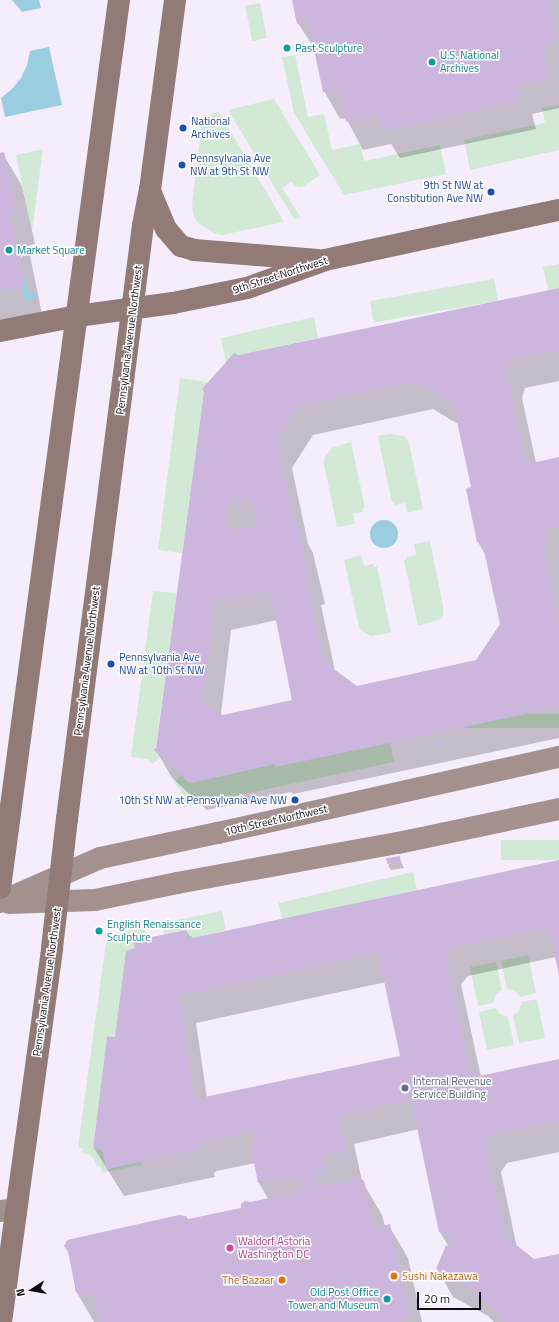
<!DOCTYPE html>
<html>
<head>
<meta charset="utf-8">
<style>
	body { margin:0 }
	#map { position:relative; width:559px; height:1322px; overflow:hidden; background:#f5edfc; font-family:"Titillium Web",sans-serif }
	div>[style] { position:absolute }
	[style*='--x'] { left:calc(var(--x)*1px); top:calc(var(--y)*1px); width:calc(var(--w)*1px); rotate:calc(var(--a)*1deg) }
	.green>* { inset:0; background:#d1e9d5; transform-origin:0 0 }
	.water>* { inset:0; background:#9acddf }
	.round { border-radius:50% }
	.shadow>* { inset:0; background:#0003 }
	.stream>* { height:6px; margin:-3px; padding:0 3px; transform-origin:3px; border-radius:3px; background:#9acddf }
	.building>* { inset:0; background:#ccb6dd; transform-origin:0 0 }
	.secondary>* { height:22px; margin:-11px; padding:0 11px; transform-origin:11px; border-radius:11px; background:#a4918d }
	.primary>* { height:22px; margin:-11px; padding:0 11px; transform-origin:11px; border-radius:11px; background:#927a76 }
	.dots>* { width:11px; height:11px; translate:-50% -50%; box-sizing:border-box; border:2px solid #fff; border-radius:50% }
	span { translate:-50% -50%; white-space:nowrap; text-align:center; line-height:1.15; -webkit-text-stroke:3px #fff; paint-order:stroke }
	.culture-label { font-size:11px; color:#0d838f }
	.left { translate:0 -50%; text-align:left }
	.right { translate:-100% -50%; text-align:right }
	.transit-label { font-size:11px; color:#164399 }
	.street-label { font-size:11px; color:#110c14 }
	.service-label { font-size:11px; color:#4e5e75 }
	.hotel-label { font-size:11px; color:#b23c85 }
	.food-label { font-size:11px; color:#c56008 }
	.north { position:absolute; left:12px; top:1270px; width:40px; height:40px; -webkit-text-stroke:3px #fff; paint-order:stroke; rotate:258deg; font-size:11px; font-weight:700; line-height:16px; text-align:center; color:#110c14 }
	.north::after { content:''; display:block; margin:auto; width:14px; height:18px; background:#110c14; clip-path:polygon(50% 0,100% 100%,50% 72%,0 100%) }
	.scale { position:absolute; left:417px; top:1292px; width:64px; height:18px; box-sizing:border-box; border:2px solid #110c14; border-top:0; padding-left:5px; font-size:12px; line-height:14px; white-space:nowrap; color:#110c14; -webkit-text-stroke:3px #fff; paint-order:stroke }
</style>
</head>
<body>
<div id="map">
	<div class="green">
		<div style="left:260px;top:3px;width:36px;height:15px;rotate:79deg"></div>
		<div style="clip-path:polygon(295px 55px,308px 117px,324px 114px,332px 150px,360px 144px,364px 161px,440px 145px,446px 174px,344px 195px,294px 113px,282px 57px)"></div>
		<div style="clip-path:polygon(274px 99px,320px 175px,302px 187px,296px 186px,291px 182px,282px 188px,301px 218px,294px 219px,228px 110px)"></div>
		<div style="clip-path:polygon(559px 105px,559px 150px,470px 170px,464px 140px,545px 123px,542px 108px)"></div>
		<div style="clip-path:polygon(219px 112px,284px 222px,222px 235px,214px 233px,198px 223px,193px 214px,192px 204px,203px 116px)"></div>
		<div style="clip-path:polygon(43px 149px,32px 231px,16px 155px)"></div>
		<div style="clip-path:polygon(559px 264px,559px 288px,548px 290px,543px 267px)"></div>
		<div style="left:494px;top:279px;width:22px;height:126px;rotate:80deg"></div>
		<div style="clip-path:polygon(314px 317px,318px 338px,238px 355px,226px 362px,221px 338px)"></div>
		<div style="clip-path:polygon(180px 378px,208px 382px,202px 389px,204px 392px,182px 553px,158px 550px)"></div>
		<div style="clip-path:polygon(390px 434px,404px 436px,409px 443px,423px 509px,407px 513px,405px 503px,394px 505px,394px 502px,392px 503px,378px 436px)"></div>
		<div style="clip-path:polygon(351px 442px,365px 508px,362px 509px,363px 512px,353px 514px,355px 524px,337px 527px,324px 464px,325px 457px,332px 448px)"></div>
		<div style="clip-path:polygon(430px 541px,443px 606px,443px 615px,438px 620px,418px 626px,404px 560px,406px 560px,406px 557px,416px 555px,414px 544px)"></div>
		<div style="clip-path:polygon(361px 555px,364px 566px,374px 564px,374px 567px,377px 566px,391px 633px,371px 636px,364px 632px,359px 627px,344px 560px)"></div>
		<div style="clip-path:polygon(153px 591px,177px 593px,155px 750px,161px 756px,153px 764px,147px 759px,131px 757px)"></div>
		<div style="left:559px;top:714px;width:14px;height:96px;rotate:90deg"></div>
		<div style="clip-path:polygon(390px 743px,394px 762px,184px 807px,180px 789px,173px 782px,181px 775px,190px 783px,275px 764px,275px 766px)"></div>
		<div style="left:559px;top:840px;width:20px;height:58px;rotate:90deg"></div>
		<div style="left:413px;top:872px;width:18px;height:138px;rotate:77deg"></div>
		<div style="clip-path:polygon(222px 911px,226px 930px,192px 938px,192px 936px,188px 937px,186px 930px,164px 934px,162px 923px)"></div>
		<div style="clip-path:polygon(146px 927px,146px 938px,133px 941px,135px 948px,126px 951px,115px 1037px,107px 1036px,93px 1148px,102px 1150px,107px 1169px,141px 1161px,141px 1165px,102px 1173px,100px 1166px,97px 1166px,94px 1159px,90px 1155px,82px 1153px,83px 1148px,78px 1147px,107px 935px)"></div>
		<div style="clip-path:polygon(528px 955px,536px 993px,520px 997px,514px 990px,507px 989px,501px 961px)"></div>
		<div style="clip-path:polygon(496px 962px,502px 990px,496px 994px,493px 1003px,478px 1006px,470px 967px)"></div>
		<div style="clip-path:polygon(537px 999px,545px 1038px,519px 1043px,513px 1015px,519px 1011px,522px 1002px)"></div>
		<div style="clip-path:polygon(495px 1008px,501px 1015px,508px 1017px,514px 1045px,487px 1050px,479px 1012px)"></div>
	</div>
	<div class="water">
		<div style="clip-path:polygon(12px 0,39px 0,41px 8px,22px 12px)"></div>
		<div style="clip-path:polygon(49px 47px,62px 105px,5px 117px,1px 98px,12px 89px,21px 78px,27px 65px,30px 51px)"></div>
		<div class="round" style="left:370px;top:520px;width:28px;height:28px"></div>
	</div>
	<div class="shadow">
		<div style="clip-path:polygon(293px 0,559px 0,559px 108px,532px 114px,536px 129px,400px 158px,391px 144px,363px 150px,346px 118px,340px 119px,324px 91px,316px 51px,298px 23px)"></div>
		<div style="clip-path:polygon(0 154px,3px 154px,22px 186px,35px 244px,28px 246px,43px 319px,0 328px)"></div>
		<div style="clip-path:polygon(evenodd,559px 289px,559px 381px,525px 388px,522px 398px,536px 463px,559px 459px,559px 738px,293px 794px,291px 792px,207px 810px,172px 778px,156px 750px,237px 356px,559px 289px,433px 409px,458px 424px,472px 488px,467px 489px,478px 542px,486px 556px,501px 624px,476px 661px,356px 687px,335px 671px,321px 605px,325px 604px,313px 553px,308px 544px,292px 468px,313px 435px,433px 409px,559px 289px,277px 620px,293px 701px,223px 716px,221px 714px,231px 630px,277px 620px)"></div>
		<div style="clip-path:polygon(399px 858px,404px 868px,391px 870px,388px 865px)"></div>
		<div style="clip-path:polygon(evenodd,559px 861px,559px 974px,556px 957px,468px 976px,461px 984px,481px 1077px,559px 1060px,559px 1152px,507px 1163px,501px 1172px,517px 1248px,534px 1260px,559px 1255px,559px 1322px,494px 1322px,488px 1316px,453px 1297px,437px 1269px,449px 1247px,440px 1232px,419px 1129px,354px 1144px,362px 1181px,382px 1215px,385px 1226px,389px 1226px,408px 1258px,422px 1322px,94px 1322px,76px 1291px,188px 1221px,242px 1209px,250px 1203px,268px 1199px,259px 1183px,255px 1163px,217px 1171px,214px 1173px,215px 1177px,124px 1196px,94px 1148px,116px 1038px,186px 931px,192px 939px,559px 861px,386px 982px,401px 1057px,207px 1098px,196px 1023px,386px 982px)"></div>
	</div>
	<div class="stream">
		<div style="--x:23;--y:280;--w:18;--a:77"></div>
		<div style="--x:27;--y:298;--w:7;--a:-16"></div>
	</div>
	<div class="building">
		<div style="clip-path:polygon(292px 0,550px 0,559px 42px,543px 46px,550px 79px,517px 86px,520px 101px,383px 131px,379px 115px,346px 122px,339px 88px,323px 92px,308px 21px,297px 24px)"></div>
		<div style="clip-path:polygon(4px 152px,17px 212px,10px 213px,25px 286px,0 291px,0 153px)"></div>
		<div style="clip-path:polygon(evenodd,559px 288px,559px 350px,510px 360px,506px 369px,525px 457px,532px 463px,559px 457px,559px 527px,545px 530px,547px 539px,544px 547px,559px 618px,559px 707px,275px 767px,275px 764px,190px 783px,154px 750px,156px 748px,204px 392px,202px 389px,234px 353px,238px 355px,559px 288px,416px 381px,453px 402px,471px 487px,466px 489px,477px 542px,482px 541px,500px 624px,476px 660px,357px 686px,324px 662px,306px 577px,309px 576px,298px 524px,295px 524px,277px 440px,297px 407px,416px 381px,559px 288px,251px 498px,257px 526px,234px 531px,225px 522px,227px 503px,251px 498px,559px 288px,270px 591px,292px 700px,223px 715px,203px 703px,215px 602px,270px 591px)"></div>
		<div style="left:442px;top:739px;width:9px;height:6px;rotate:84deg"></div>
		<div style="left:400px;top:856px;width:6px;height:14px;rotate:81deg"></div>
		<div style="clip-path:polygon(evenodd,559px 860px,559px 975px,550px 934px,542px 929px,452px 948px,446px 955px,470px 1070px,479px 1076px,559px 1059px,559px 1121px,491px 1135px,485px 1143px,506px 1237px,534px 1259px,559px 1254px,559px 1322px,506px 1322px,490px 1305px,471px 1289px,436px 1269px,446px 1245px,452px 1247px,454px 1240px,439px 1232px,411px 1099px,339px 1116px,347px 1152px,323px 1157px,326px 1172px,314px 1174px,317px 1187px,353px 1180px,357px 1177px,364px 1181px,374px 1228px,390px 1224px,410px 1319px,397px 1322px,100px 1322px,93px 1292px,80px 1295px,75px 1291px,75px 1286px,68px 1252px,64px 1246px,67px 1240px,179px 1215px,186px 1216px,188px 1219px,241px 1208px,241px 1204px,245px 1201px,250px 1202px,302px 1191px,300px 1178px,292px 1180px,291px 1177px,258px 1183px,250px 1143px,258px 1141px,256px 1131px,201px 1143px,199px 1145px,200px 1149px,107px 1169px,102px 1150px,93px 1149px,107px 1036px,115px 1037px,126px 951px,135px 948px,133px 941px,186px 930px,188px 937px,192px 936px,192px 938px,559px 860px,378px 953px,400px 1056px,195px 1099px,180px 995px,378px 953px)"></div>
	</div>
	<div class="secondary">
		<div style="--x:0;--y:902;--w:109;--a:-23.7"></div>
		<div style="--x:100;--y:858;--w:121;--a:-12"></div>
		<div style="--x:218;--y:833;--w:349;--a:-12.6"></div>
		<div style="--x:9;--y:903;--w:86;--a:-2"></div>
		<div style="--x:95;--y:900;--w:84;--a:-11.7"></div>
		<div style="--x:177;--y:883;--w:225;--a:-10.3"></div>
		<div style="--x:398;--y:843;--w:165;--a:-11.9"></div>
		<div style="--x:0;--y:1211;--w:16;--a:-7"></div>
	</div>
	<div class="primary">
		<div style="--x:150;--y:191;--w:41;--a:67.2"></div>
		<div style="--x:166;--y:229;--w:23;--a:49"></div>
		<div style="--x:181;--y:246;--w:14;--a:17"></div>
		<div style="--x:194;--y:250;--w:124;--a:4.6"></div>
		<div style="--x:0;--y:331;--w:78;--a:-11"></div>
		<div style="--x:77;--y:316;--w:97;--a:-7.7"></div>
		<div style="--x:173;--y:303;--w:76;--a:-11.5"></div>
		<div style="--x:247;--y:288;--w:83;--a:-19.7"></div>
		<div style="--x:325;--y:260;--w:239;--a:-12.1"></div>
		<div style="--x:0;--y:888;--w:896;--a:-82.37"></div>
		<div style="--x:1;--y:1322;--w:377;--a:-82.2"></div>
		<div style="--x:52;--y:948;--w:130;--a:-83.4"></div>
		<div style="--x:67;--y:819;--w:599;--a:-82.71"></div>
		<div style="--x:143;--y:225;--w:36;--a:-79"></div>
		<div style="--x:150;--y:190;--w:192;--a:-82.5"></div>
	</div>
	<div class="dots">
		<div style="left:287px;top:48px;background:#0f9aa8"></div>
		<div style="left:432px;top:62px;background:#0f9aa8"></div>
		<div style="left:183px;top:128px;background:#1a4fb4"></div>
		<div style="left:182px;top:165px;background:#1a4fb4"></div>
		<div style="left:491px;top:192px;background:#1a4fb4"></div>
		<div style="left:9px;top:250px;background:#0f9aa8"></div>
		<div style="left:111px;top:664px;background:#1a4fb4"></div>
		<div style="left:295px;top:800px;background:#1a4fb4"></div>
		<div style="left:99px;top:931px;background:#0f9aa8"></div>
		<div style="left:405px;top:1088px;background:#5c6f8a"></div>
		<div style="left:230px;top:1248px;background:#d1479c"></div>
		<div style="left:394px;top:1276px;background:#e8710a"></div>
		<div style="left:282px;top:1280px;background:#e8710a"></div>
		<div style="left:387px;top:1299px;background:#0f9aa8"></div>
	</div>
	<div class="culture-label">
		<span class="left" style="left:295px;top:48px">Past Sculpture</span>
		<span class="left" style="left:440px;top:62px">U.S. National<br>Archives</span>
		<span class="left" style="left:17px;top:250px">Market Square</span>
		<span class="left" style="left:107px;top:931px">English Renaissance<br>Sculpture</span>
		<span class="right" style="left:379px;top:1299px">Old Post Office<br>Tower and Museum</span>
	</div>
	<div class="transit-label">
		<span class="left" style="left:191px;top:128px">National<br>Archives</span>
		<span class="left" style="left:190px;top:165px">Pennsylvania Ave<br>NW at 9th St NW</span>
		<span class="right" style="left:483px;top:192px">9th St NW at<br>Constitution Ave NW</span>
		<span class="left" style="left:119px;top:664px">Pennsylvania Ave<br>NW at 10th St NW</span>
		<span class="right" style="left:287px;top:800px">10th St NW at Pennsylvania Ave NW</span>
	</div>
	<div class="street-label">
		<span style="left:280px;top:275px;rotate:-18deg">9th Street Northwest</span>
		<span style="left:129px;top:340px;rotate:-83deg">Pennsylvania Avenue Northwest</span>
		<span style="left:87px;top:661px;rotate:-83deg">Pennsylvania Avenue Northwest</span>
		<span style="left:276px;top:820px;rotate:-13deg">10th Street Northwest</span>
		<span style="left:47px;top:982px;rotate:-82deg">Pennsylvania Avenue Northwest</span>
	</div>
	<div class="service-label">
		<span class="left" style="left:413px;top:1088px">Internal Revenue<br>Service Building</span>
	</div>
	<div class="hotel-label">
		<span class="left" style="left:238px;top:1248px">Waldorf Astoria<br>Washington DC</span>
	</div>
	<div class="food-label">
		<span class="left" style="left:402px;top:1276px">Sushi Nakazawa</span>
		<span class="right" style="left:274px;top:1280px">The Bazaar</span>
	</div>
	<div class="north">N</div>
	<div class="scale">20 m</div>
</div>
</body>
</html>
